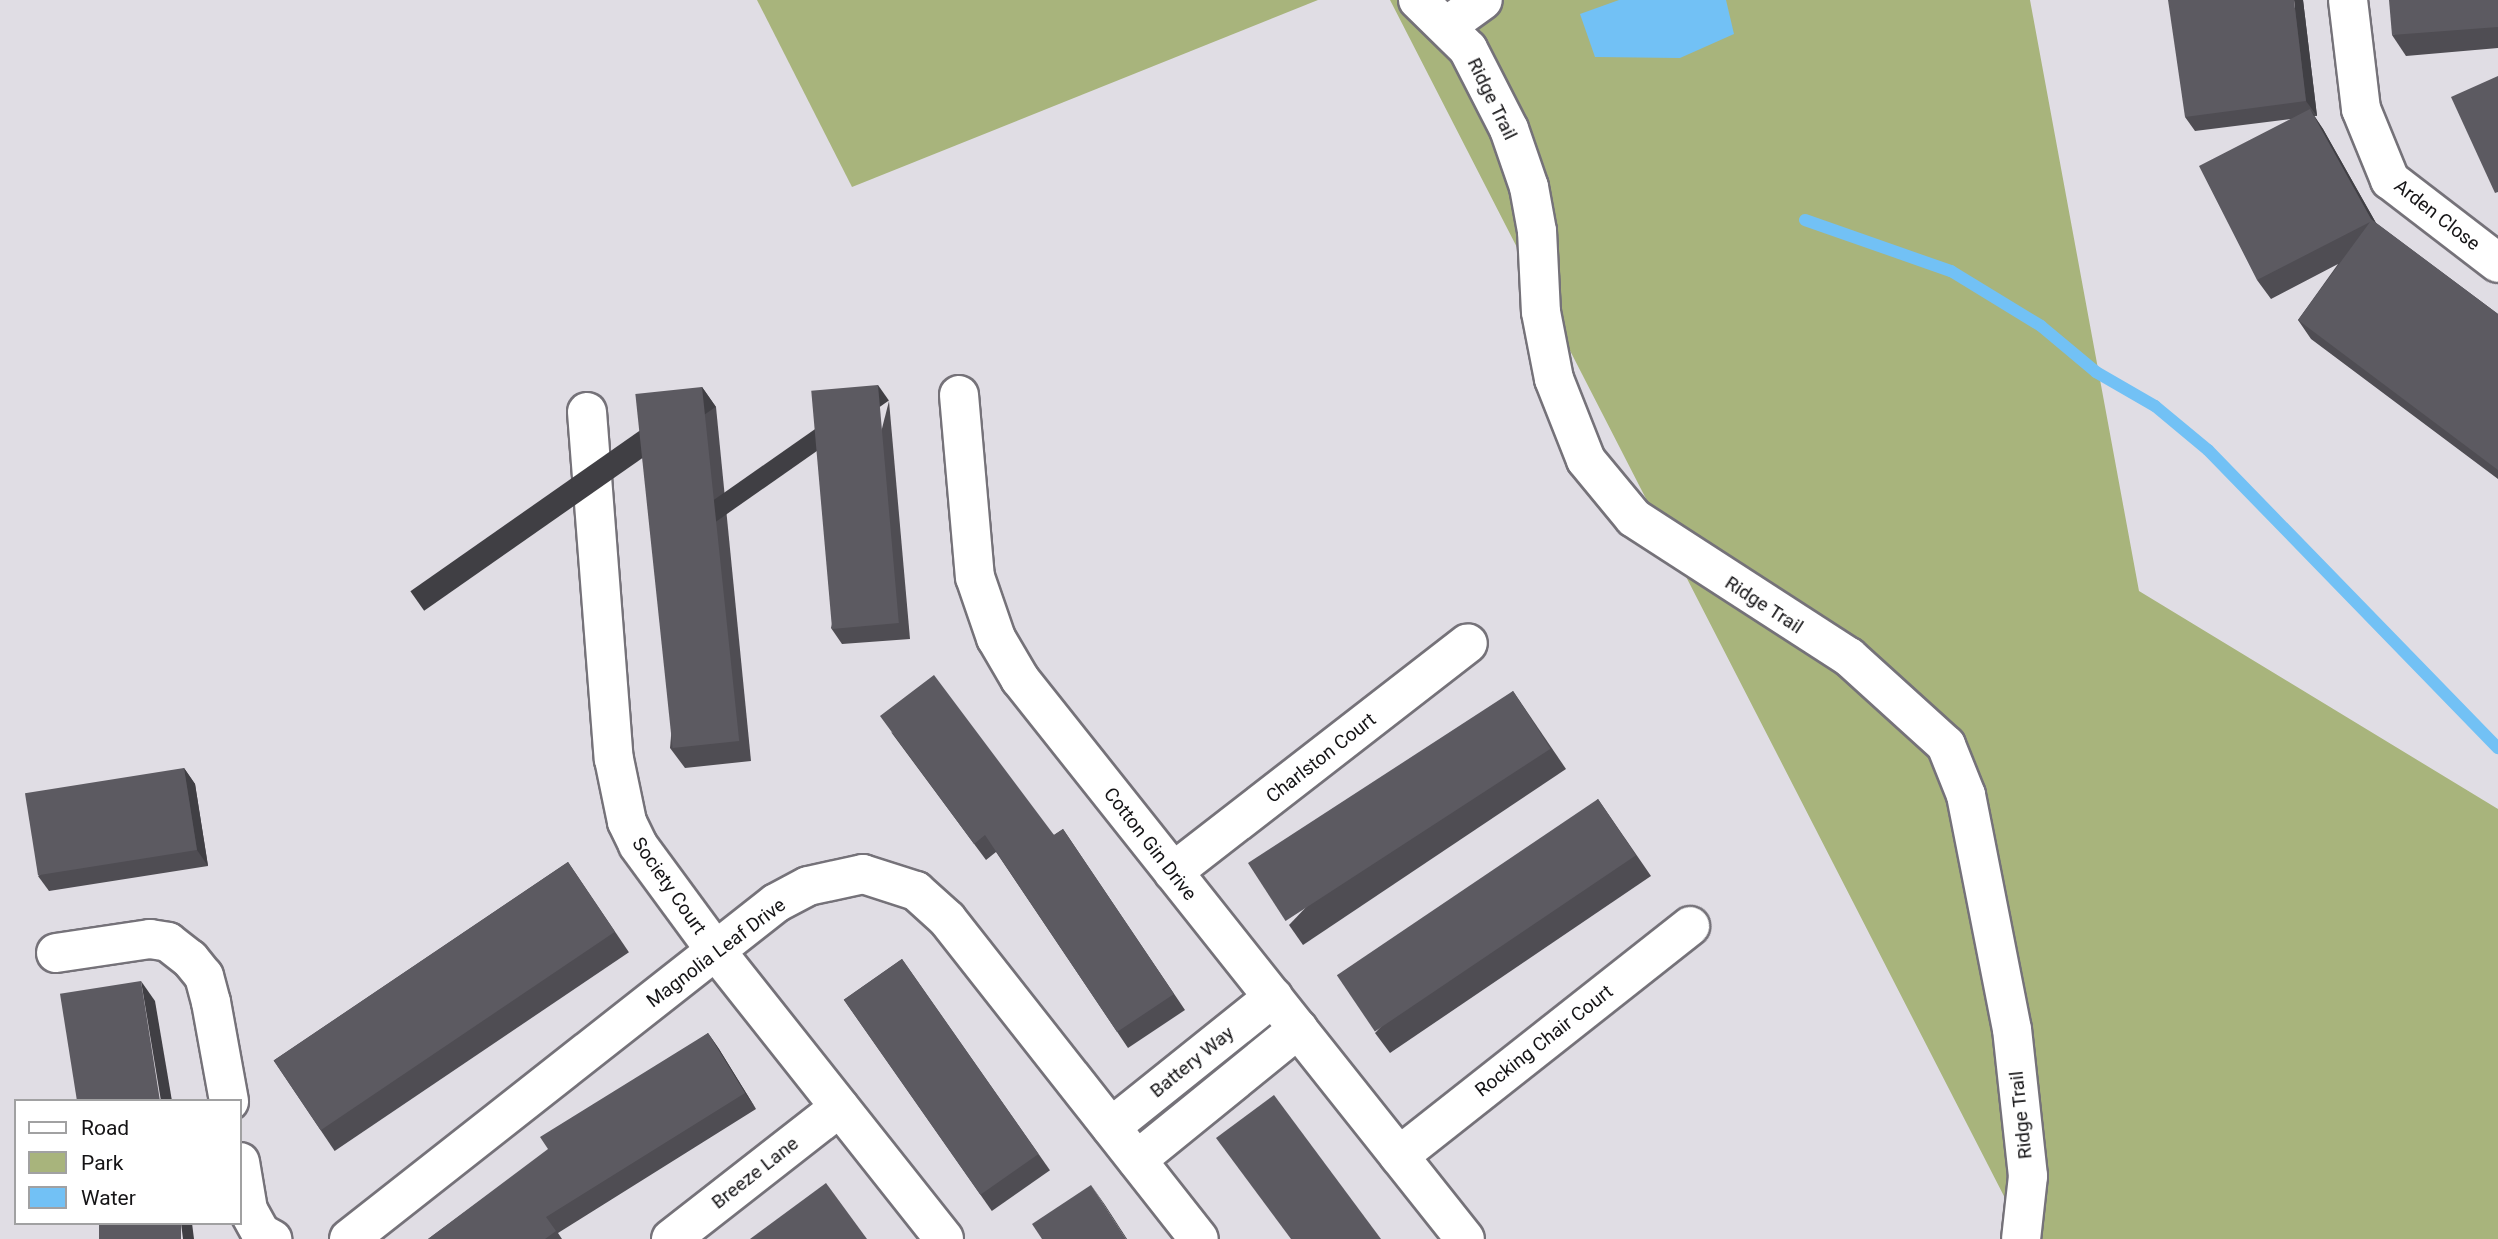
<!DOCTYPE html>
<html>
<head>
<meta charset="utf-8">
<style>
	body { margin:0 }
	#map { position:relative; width:2498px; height:1239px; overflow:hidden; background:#e0dde4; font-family:Roboto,sans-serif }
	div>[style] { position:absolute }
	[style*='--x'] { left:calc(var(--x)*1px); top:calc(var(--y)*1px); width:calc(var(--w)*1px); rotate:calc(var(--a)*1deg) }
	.green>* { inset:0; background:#a8b47c }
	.water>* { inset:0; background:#72c1f5 }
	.stream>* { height:12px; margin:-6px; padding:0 6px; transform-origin:6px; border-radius:6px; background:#72c1f5 }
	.roads { filter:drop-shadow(2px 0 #757279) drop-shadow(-2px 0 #757279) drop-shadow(0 2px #757279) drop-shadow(0 -2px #757279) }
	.minor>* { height:38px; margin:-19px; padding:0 19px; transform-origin:19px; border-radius:19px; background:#fff }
	.wall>* { inset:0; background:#4f4d53; transform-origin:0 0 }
	.shaded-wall>* { inset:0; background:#403f44; transform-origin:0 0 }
	.building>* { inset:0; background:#5c5a61; transform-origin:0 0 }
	span { translate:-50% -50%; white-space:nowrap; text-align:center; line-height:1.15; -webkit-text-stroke:7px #fff; paint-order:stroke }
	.street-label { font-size:19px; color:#151416 }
	.legend { position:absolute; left:14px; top:1099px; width:228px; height:126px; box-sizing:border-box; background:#fff; border:2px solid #a1a1a2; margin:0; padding:9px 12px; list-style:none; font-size:21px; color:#151416 }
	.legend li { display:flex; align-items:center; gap:14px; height:35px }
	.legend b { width:35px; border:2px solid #a1a1a2 }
</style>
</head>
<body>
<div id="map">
	<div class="green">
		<div style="clip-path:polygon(757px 0,1318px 0,852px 187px)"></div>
		<div style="clip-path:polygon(1390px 0,2030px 0,2139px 591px,2498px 809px,2498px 1239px,2026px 1239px)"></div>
	</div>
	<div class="water">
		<div style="clip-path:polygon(1619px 0,1726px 0,1734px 34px,1680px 58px,1595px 57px,1580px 14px)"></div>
	</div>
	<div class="stream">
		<div style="--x:1805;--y:220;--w:155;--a:19.3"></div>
		<div style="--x:1951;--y:271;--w:105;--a:31.4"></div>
		<div style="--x:2041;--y:326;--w:72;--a:39.9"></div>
		<div style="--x:2096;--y:372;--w:68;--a:30"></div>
		<div style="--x:2155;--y:406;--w:69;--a:39.7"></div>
		<div style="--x:2208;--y:450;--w:416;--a:45.8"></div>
	</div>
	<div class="roads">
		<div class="minor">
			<div style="--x:1418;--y:0;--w:70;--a:44.4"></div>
			<div style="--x:1468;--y:49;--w:90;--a:62.9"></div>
			<div style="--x:1509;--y:129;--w:61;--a:71"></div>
			<div style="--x:1529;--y:187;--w:45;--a:79.7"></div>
			<div style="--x:1537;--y:231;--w:81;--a:87.2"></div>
			<div style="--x:1541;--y:312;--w:68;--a:79"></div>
			<div style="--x:1554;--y:379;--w:87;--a:68.4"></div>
			<div style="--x:1586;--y:460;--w:75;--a:50.4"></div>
			<div style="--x:1634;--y:518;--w:256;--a:32.9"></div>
			<div style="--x:1849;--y:657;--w:131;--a:42.2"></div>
			<div style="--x:1946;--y:745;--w:54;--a:68.2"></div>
			<div style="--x:1966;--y:795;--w:238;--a:78.9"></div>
			<div style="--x:2012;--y:1029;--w:148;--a:83.8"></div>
			<div style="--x:2028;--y:1176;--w:63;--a:96.3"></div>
			<div style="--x:2348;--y:0;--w:110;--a:83.2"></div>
			<div style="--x:2361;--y:109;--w:77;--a:67.8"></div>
			<div style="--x:2390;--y:180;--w:136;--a:37.5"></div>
			<div style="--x:1447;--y:26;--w:44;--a:-35.8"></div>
			<div style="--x:959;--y:395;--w:183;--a:85"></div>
			<div style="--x:975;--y:577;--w:65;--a:71"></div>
			<div style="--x:996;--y:638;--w:48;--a:59.7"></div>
			<div style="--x:1020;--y:679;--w:715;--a:51.53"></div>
			<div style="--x:587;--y:412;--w:348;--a:85.6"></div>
			<div style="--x:614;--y:759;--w:64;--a:78.3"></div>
			<div style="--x:627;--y:822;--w:25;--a:64"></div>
			<div style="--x:638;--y:845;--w:132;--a:53.7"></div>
			<div style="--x:716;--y:951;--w:367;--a:51.6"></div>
			<div style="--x:1173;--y:872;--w:373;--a:-37.8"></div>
			<div style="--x:56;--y:953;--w:95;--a:-8.5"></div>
			<div style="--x:150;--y:939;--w:18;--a:9"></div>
			<div style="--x:168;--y:942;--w:28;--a:38"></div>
			<div style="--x:190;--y:959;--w:22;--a:51"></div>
			<div style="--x:204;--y:976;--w:27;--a:75"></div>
			<div style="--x:211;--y:1002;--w:101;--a:79.7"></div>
			<div style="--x:1111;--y:1127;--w:208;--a:-38.7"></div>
			<div style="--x:1399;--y:1156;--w:371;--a:-38.3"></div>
			<div style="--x:1137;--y:1160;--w:208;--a:-39.1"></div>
			<div style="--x:240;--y:1162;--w:49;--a:80.5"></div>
			<div style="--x:248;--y:1210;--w:26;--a:61"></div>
			<div style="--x:261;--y:1233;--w:13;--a:29"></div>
			<div style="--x:349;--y:1239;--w:543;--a:-38.2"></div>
			<div style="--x:776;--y:903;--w:36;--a:-28"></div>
			<div style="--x:808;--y:886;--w:56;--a:-12.3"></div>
			<div style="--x:863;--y:874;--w:56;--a:17.8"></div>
			<div style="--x:916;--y:891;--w:42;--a:42.1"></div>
			<div style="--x:947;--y:919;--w:407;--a:51.8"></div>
			<div style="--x:671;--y:1239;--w:214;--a:-38"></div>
		</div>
	</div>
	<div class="wall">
		<div style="clip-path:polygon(2303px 0,2317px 116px,2314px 116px,2323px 129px,2376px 223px,2498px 314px,2498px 479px,2311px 339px,2298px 320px,2338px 264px,2271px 299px,2257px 280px,2291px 119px,2195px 131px,2185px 117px)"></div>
		<div style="clip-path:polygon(2498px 0,2498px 48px,2406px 56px,2392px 35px)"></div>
		<div style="clip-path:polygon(702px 387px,716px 407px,751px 761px,685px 768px,670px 748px)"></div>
		<div style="clip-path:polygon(889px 401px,910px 639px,842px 644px,831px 628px)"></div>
		<div style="clip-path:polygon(1513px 691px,1566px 769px,1303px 945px,1289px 925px)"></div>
		<div style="clip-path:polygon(891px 732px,1054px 835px,1063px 829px,1185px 1010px,1128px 1048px,996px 852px,986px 860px)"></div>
		<div style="clip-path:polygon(184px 768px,195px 784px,208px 866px,49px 891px,38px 876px)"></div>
		<div style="clip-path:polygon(1598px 799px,1651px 876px,1390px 1053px,1375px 1033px)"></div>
		<div style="left:568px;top:862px;width:109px;height:355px;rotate:56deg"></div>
		<div style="left:902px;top:959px;width:258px;height:71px;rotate:55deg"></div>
		<div style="clip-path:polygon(708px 1033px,719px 1049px,756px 1109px,558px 1233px,562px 1239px,428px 1239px)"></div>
	</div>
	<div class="shaded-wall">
		<div style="clip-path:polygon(2294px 0,2303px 0,2317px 116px,2306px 101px)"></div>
		<div style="clip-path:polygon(2310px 109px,2323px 129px,2385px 239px,2371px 219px)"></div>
		<div style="left:878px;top:385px;width:19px;height:239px;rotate:55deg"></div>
		<div style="left:702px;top:387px;width:24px;height:356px;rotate:55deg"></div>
		<div style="clip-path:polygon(184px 768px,195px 784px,208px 866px,197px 850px)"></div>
		<div style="clip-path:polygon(141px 981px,155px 1001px,172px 1101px,161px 1101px)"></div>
		<div style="clip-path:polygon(708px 1033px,719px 1049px,756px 1109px,745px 1093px)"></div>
		<div style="clip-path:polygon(1091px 1185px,1105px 1205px,1127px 1239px,1126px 1239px)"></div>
		<div style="clip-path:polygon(181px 1223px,192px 1223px,194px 1239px,183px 1239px)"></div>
	</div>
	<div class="building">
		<div style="clip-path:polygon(2168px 0,2294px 0,2306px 101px,2185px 117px)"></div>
		<div style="clip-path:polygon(2389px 0,2498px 0,2498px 27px,2392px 35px)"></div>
		<div style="clip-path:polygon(2498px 76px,2498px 192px,2495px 193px,2451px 97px)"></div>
		<div style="clip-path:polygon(2310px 109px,2371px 219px,2498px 314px,2498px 470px,2298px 320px,2370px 222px,2257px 280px,2199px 166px)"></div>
		<div style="left:878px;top:385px;width:239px;height:67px;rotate:85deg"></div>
		<div style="left:702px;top:387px;width:356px;height:67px;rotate:84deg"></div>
		<div style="clip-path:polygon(934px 675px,1054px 835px,1063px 829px,1174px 994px,1117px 1032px,985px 835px,974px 844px,880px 716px)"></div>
		<div style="left:1513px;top:691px;width:69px;height:316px;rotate:57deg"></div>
		<div style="left:184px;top:768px;width:83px;height:161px;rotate:81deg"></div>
		<div style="left:1598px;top:799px;width:68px;height:315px;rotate:56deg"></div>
		<div style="left:568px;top:862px;width:84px;height:355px;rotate:56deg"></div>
		<div style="left:902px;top:959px;width:238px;height:71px;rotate:55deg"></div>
		<div style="left:141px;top:981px;width:122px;height:82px;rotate:81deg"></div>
		<div style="clip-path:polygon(708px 1033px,745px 1093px,546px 1217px,556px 1231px,545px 1239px,428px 1239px,548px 1149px,540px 1137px)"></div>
		<div style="clip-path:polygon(1274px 1095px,1381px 1239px,1291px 1239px,1216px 1138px)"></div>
		<div style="clip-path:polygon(826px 1183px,867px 1239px,750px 1239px)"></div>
		<div style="clip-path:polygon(1091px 1185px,1126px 1239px,1042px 1239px,1032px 1224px)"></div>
		<div style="left:99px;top:1223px;width:82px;height:16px"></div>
	</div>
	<div class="street-label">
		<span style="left:1492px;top:99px;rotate:64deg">Ridge Trail</span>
		<span style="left:2437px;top:215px;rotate:38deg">Arden Close</span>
		<span style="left:1764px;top:605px;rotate:33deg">Ridge Trail</span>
		<span style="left:1321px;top:758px;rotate:-38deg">Charlston Court</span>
		<span style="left:1150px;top:844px;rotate:52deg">Cotton Gin Drive</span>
		<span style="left:669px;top:886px;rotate:55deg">Society Court</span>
		<span style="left:716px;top:953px;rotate:-37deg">Magnolia Leaf Drive</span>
		<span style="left:1544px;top:1041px;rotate:-38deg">Rocking Chair Court</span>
		<span style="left:1192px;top:1062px;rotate:-39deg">Battery Way</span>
		<span style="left:2021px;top:1115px;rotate:-96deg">Ridge Trail</span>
		<span style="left:755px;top:1173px;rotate:-38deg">Breeze Lane</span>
	</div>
	<ul class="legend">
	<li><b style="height:9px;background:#fff"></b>Road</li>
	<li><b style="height:19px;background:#a8b47c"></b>Park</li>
	<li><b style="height:19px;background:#72c1f5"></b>Water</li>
	</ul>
</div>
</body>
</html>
